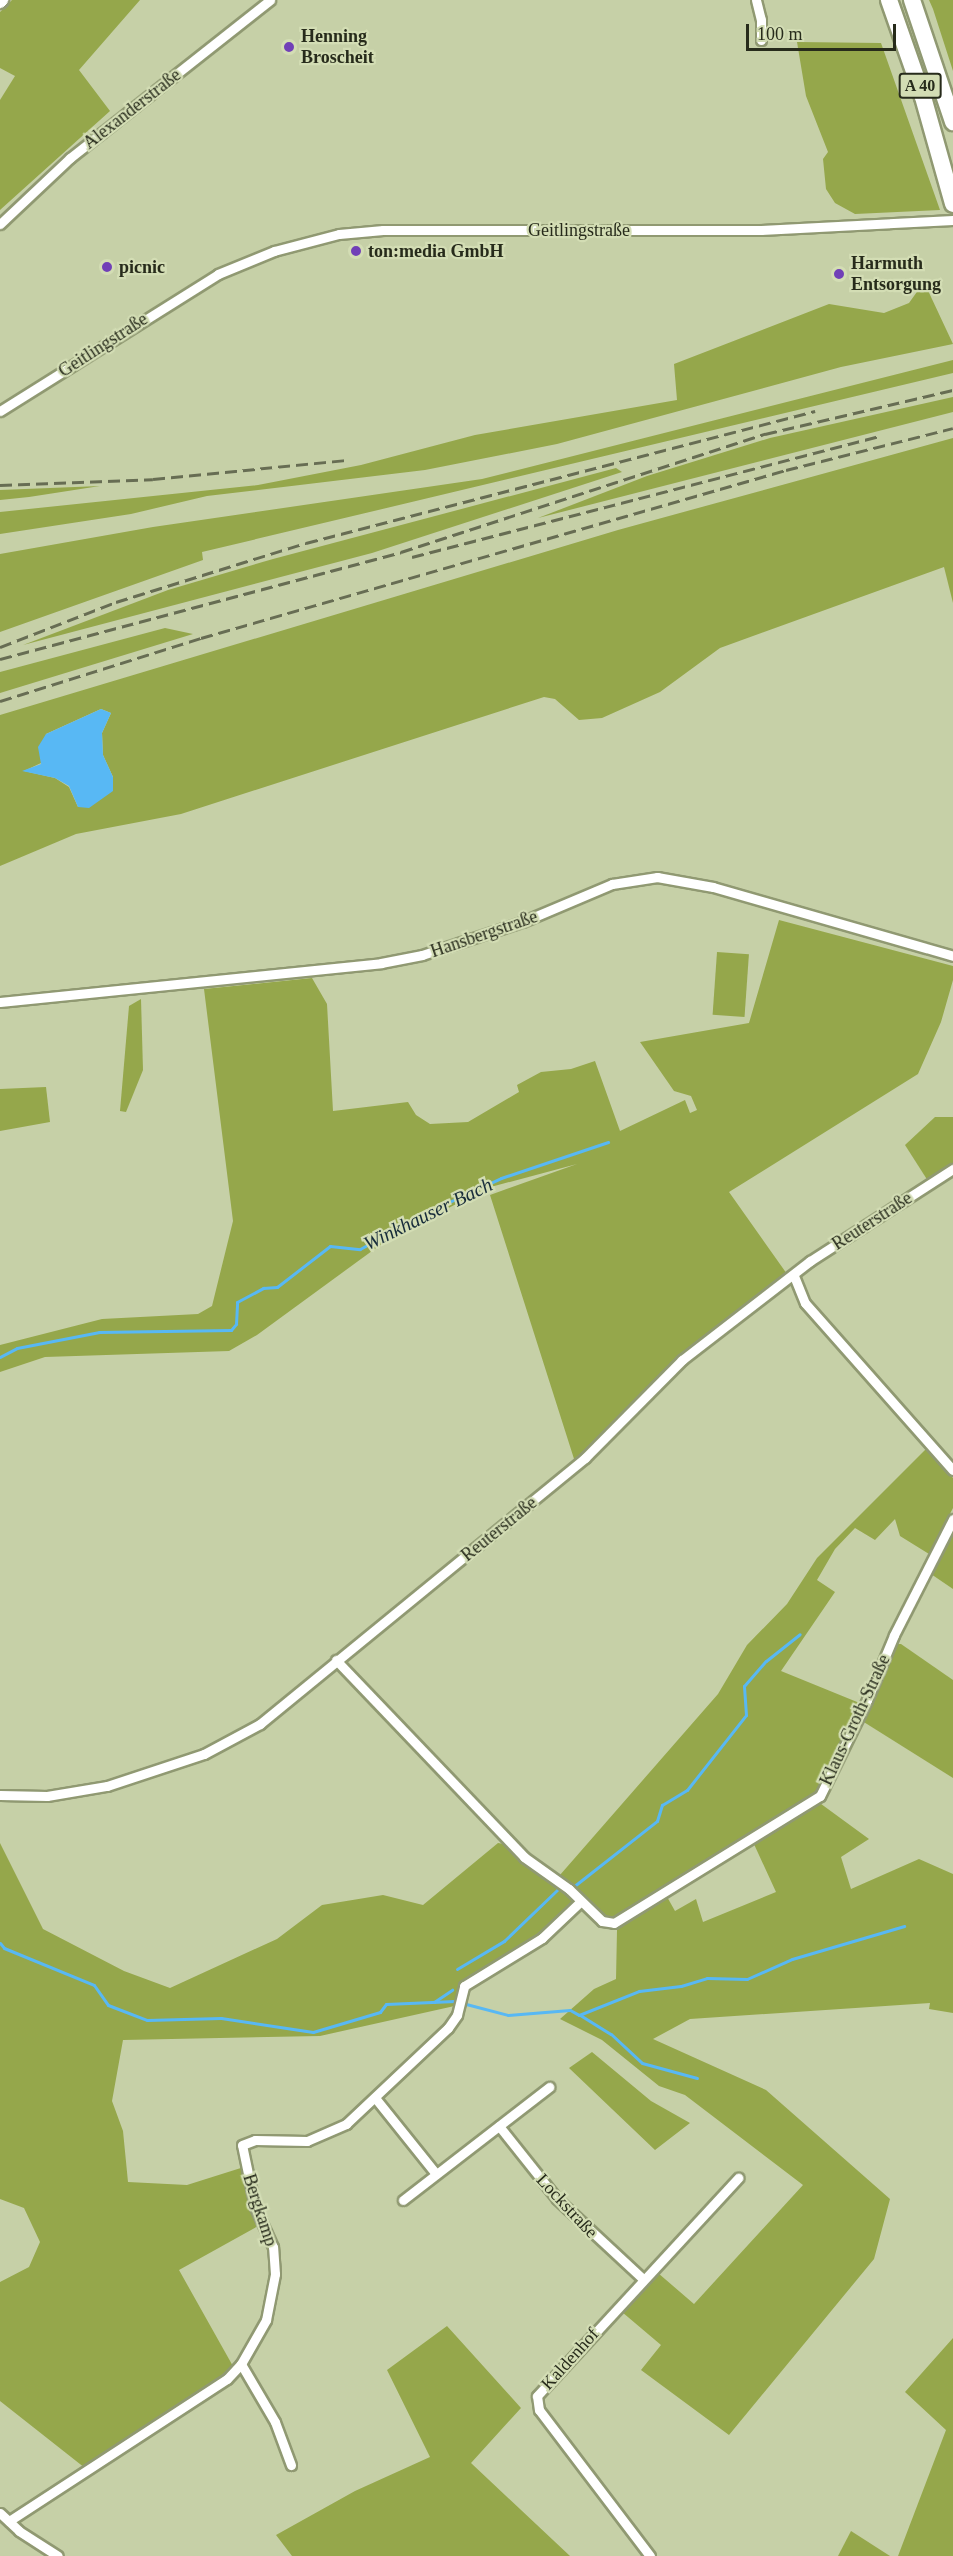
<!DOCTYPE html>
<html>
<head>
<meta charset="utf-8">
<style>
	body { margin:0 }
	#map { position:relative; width:953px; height:2556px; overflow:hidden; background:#c6d0a7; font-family:"Times New Roman",serif }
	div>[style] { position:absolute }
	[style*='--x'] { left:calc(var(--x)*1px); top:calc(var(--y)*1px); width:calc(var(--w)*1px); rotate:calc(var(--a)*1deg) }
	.green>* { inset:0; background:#95a74b; transform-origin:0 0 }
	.water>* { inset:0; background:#58b8f4 }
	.stream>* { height:3px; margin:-1.5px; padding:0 1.5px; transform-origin:1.5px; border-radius:1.5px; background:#58b8f4 }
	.roads { filter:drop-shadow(2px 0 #909972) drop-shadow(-2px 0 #909972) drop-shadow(0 2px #909972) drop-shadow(0 -2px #909972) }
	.minor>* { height:9px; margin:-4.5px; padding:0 4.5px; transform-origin:4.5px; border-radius:4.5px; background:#fff }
	.secondary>* { height:12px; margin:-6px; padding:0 6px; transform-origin:6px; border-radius:6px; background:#fff }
	.motorway>* { height:16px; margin:-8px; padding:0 8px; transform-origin:8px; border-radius:8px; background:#fff }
	.rail>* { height:3px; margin-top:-1.5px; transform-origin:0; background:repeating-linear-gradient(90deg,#676d53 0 12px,transparent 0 18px) }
	.dots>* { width:16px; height:16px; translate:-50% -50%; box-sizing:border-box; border:3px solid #d3ddb4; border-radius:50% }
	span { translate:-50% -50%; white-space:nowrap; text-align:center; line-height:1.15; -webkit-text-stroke:4.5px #d3ddb4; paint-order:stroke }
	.shield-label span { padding:2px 4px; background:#d3ddb4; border:2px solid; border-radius:4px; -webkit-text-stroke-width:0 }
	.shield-label { font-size:16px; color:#272b1b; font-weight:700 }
	.poi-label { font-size:18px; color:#272b1b; font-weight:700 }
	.left { translate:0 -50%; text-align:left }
	.street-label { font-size:18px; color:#272b1b }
	.water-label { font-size:20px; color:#172c3a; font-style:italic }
	.scale { position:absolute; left:746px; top:24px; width:150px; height:27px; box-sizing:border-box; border:3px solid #272b1b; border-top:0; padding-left:8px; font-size:18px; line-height:21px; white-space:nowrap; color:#272b1b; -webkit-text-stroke:4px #d3ddb4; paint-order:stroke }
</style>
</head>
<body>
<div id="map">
	<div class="green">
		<div style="clip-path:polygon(12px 0,140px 0,79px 70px,110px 111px,0 210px,0 100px,15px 76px,0 68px,0 12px)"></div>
		<div style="clip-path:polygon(929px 0,953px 0,953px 71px,933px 9px)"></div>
		<div style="clip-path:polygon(797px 42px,881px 43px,940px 210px,855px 214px,835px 203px,826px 189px,823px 159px,828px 152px,806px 96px)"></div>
		<div style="clip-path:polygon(924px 282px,953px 344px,841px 367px,557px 444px,425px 470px,207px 496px,131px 514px,0 534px,0 512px,258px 485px,361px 465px,475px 435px,677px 400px,674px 364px,829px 304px,884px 313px,909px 303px)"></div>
		<div style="clip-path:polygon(953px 360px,953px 373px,202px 552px,203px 560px,0 632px,0 554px,153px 527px,482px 479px)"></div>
		<div style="clip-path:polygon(953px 397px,953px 412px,538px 518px,647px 476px,770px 438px)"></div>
		<div style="clip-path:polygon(evenodd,953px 438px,953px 603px,944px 567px,720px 648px,660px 692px,602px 718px,579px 720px,555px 699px,544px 697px,181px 814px,76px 834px,0 866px,0 715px,618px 530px,953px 438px,101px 709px,111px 713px,102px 733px,103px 755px,113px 777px,78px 807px,69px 787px,55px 778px,24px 771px,41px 763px,46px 734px,101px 709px)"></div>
		<div style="clip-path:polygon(616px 468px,622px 472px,372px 553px,23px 645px,168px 590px,273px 559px)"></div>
		<div style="clip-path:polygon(100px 486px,29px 497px,0 500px,0 490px)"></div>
		<div style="clip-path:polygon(165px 628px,193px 634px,0 693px,0 672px)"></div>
		<div style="clip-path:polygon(779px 920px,953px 966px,953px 980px,941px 1022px,918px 1074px,729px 1192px,787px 1274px,680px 1357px,575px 1462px,490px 1195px,577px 1164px,487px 1188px,387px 1240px,257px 1335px,229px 1351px,45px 1357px,0 1372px,0 1345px,102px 1319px,198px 1314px,212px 1306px,233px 1221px,204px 989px,312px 978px,327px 1004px,333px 1111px,408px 1102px,416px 1115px,430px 1124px,468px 1122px,519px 1092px,517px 1085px,541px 1072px,571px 1069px,595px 1061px,620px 1131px,685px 1100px,690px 1113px,697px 1110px,691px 1096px,674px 1091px,640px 1042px,749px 1023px)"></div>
		<div style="left:717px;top:952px;width:32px;height:63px;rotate:4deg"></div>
		<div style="clip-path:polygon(141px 999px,143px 1070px,126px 1112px,120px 1111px,129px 1006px)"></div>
		<div style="clip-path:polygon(46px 1087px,50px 1122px,0 1131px,0 1089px)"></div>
		<div style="clip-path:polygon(935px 1117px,953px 1117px,953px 1165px,928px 1181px,905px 1145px)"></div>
		<div style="clip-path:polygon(927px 1448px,953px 1478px,953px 1508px,929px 1554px,900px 1536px,895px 1519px,875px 1540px,855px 1528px,835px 1549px,817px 1580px,835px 1592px,781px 1671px,862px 1704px,815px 1797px,621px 1917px,601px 1917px,580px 1896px,541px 1935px,463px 1985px,459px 2005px,320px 2036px,123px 2040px,112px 2101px,123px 2131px,128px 2182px,187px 2185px,244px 2167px,260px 2225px,179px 2270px,234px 2368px,224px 2378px,85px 2468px,0 2401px,0 2282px,29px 2267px,40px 2242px,24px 2208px,0 2199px,0 1843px,43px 1929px,124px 1971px,170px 1988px,277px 1939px,322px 1905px,383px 1895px,423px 1905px,498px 1843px,504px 1844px,553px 1883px,718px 1694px,747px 1645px,787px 1604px,817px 1558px)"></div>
		<div style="clip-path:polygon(953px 1529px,953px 1589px,928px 1572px)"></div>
		<div style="clip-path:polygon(894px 1644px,901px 1644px,953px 1680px,953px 1778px,859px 1719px)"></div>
		<div style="clip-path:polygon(817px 1801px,869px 1839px,841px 1857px,851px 1889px,919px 1859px,953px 1874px,953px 2013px,929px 2009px,930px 2003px,690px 2019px,653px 2039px,766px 2090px,890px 2199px,874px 2259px,729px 2435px,641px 2370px,661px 2345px,622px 2312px,658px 2273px,694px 2304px,803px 2185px,685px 2095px,659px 2086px,602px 2040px,560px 2019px,594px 1989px,616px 1979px,617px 1930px,666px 1895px,675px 1911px,696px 1899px,703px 1922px,776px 1892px,753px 1842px)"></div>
		<div style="clip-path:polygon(592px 2052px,651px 2101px,690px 2123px,655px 2150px,569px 2068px)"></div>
		<div style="clip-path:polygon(447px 2326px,521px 2408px,471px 2463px,570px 2556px,292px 2556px,276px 2535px,355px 2491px,430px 2457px,387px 2370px)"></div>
		<div style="clip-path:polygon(953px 2338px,953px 2556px,898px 2556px,946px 2430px,905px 2392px)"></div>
		<div style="clip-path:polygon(851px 2531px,890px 2556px,838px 2556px)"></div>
	</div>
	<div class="water">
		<div style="clip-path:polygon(101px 709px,111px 713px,102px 733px,103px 755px,113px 777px,113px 791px,89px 808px,78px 807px,69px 786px,55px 778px,22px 771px,41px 764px,38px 747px,46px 734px)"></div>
	</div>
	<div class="stream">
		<div style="--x:0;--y:1357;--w:19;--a:-28"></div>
		<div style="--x:17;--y:1348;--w:84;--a:-11"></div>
		<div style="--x:99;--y:1332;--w:132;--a:-0.9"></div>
		<div style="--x:231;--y:1330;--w:8;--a:-50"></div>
		<div style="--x:236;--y:1324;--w:22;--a:-87"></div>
		<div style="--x:237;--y:1302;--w:30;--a:-28"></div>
		<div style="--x:263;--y:1288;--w:14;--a:-4"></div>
		<div style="--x:277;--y:1287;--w:67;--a:-37.7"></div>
		<div style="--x:330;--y:1246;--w:30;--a:6"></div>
		<div style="--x:360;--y:1249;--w:70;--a:-29.1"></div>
		<div style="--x:421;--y:1215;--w:88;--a:-24.8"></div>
		<div style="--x:501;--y:1178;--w:113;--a:-18.6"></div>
		<div style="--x:573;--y:1887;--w:107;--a:-38.2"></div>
		<div style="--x:657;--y:1821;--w:17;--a:-73"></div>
		<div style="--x:662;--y:1805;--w:29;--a:-31"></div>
		<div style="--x:687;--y:1790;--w:95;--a:-51.8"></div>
		<div style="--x:746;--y:1715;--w:29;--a:-94"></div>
		<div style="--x:744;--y:1686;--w:33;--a:-49"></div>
		<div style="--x:766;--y:1661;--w:43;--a:-38.5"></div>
		<div style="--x:0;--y:1943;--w:6;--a:51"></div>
		<div style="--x:4;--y:1948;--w:97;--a:22.3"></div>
		<div style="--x:94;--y:1985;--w:24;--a:55"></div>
		<div style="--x:108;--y:2005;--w:42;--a:21"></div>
		<div style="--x:147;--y:2020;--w:74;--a:-1.5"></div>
		<div style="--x:221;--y:2018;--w:93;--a:8.7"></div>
		<div style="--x:313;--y:2032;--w:70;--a:-16.6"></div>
		<div style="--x:380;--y:2012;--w:10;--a:-53"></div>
		<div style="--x:386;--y:2004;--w:69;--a:-2.5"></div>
		<div style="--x:457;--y:1969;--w:55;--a:-30.8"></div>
		<div style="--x:504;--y:1941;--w:75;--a:-43.9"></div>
		<div style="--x:434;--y:2002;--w:22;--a:-34"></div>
		<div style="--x:466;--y:2004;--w:43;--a:14.7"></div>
		<div style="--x:508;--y:2015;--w:62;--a:-4.6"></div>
		<div style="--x:570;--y:2010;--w:10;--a:29"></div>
		<div style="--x:579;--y:2015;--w:65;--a:-21.8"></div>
		<div style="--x:639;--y:1991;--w:42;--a:-6.8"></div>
		<div style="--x:681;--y:1986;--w:27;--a:-17"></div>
		<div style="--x:707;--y:1978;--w:40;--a:1.4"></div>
		<div style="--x:747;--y:1979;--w:49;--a:-24"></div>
		<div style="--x:792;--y:1959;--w:117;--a:-16.4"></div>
		<div style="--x:580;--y:2015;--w:36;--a:32"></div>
		<div style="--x:611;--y:2034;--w:42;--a:43.1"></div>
		<div style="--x:642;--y:2063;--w:57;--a:15.3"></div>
	</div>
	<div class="roads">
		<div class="minor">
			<div style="--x:756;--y:0;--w:21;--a:76"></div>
			<div style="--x:761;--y:20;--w:20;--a:90"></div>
			<div style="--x:0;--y:224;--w:96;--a:-43.3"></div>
			<div style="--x:70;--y:158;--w:255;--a:-38.3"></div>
			<div style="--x:0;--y:411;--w:257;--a:-32.1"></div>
			<div style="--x:218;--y:274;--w:61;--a:-22.3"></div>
			<div style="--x:274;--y:251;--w:67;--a:-14.7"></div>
			<div style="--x:339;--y:234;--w:44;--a:-5.2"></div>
			<div style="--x:383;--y:230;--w:378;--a:0"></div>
			<div style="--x:761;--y:230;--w:192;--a:-3"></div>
			<div style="--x:0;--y:1002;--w:383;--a:-5.8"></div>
			<div style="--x:381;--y:963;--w:42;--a:-11"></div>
			<div style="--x:422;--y:955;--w:105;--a:-18.3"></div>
			<div style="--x:522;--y:922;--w:98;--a:-22.9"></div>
			<div style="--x:612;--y:884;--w:46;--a:-8.8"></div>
			<div style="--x:657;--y:877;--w:57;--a:10.1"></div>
			<div style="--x:713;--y:887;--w:250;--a:16"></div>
			<div style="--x:794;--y:1276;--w:29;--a:68"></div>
			<div style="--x:805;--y:1303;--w:223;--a:48.5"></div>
			<div style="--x:336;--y:1660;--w:272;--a:46.3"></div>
			<div style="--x:524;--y:1857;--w:55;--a:35.4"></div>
			<div style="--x:569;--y:1889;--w:46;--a:44.1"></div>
			<div style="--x:602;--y:1921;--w:12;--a:9"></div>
			<div style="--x:614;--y:1923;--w:242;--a:-31.7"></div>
			<div style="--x:820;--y:1796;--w:107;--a:-63.9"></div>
			<div style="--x:867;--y:1700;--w:70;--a:-67.4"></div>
			<div style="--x:894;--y:1635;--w:130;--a:-63"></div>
			<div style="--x:0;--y:1795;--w:47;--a:1.2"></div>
			<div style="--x:47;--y:1796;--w:61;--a:-9.5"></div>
			<div style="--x:107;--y:1786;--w:102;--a:-18.3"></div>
			<div style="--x:204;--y:1754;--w:64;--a:-28.2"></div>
			<div style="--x:260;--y:1724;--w:420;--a:-39.3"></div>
			<div style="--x:585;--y:1458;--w:138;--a:-45.3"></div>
			<div style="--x:682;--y:1360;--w:162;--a:-37.7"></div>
			<div style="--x:810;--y:1261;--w:170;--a:-32.8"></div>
			<div style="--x:376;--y:2099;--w:96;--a:51.3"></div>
			<div style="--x:499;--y:2126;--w:93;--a:51.5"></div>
			<div style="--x:557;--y:2199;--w:117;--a:42.9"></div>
			<div style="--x:403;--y:2200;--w:185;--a:-37.7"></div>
			<div style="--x:241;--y:2364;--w:67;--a:59.6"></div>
			<div style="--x:275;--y:2422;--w:46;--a:69.6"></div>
			<div style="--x:0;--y:2513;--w:26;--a:43"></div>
			<div style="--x:19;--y:2531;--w:46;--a:32.7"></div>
			<div style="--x:9;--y:2521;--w:260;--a:-33.1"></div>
			<div style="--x:227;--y:2379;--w:21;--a:-47"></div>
			<div style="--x:241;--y:2364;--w:51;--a:-60.4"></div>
			<div style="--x:266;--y:2320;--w:47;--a:-78.9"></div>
			<div style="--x:275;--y:2274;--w:27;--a:-94"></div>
			<div style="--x:273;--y:2247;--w:44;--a:-114.2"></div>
			<div style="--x:255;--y:2207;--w:63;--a:-101.8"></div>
			<div style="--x:242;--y:2145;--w:14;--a:-21"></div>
			<div style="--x:255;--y:2140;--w:52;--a:1.1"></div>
			<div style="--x:307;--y:2141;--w:43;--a:-23.6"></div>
			<div style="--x:346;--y:2124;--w:140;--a:-43.3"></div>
			<div style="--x:448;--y:2028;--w:16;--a:-55"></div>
			<div style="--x:457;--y:2015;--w:30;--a:-76"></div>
			<div style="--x:464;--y:1986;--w:92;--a:-31.6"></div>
			<div style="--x:542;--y:1938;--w:52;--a:-43.5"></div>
			<div style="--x:650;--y:2556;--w:183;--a:-127.2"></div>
			<div style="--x:539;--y:2410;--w:14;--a:-98"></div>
			<div style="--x:537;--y:2396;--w:297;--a:-47.3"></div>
		</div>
		<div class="secondary">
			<div style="--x:0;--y:2;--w:3;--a:-45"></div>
		</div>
		<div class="motorway">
			<div style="--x:889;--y:0;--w:103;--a:70.7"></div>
			<div style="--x:923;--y:97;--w:111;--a:74.3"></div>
			<div style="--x:912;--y:0;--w:129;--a:71.4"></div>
		</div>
	</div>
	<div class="rail">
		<div style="--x:0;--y:485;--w:153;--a:-2.2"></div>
		<div style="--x:153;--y:479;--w:196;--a:-5.6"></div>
		<div style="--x:412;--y:557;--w:483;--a:-14.5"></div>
		<div style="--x:0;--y:647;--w:124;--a:-21.2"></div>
		<div style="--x:116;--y:602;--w:199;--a:-17.3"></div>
		<div style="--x:306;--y:543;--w:526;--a:-14.54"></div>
		<div style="--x:0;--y:659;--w:415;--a:-14.9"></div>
		<div style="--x:401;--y:552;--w:383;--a:-18"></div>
		<div style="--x:765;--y:434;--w:193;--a:-13.2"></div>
		<div style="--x:0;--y:701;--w:211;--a:-17.4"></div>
		<div style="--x:201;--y:638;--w:609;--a:-16.02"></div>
		<div style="--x:786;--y:470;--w:172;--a:-14.1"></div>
	</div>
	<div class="dots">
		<div style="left:289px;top:47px;background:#7140b7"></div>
		<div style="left:356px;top:251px;background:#7140b7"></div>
		<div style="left:107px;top:267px;background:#7140b7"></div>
		<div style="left:839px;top:274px;background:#7140b7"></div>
	</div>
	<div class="shield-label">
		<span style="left:920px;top:86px">A 40</span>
	</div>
	<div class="poi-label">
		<span class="left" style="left:301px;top:47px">Henning<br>Broscheit</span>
		<span class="left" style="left:368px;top:251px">ton:media GmbH</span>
		<span class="left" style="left:851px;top:274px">Harmuth<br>Entsorgung</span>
		<span class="left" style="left:119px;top:267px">picnic</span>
	</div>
	<div class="street-label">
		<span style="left:132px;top:109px;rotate:-38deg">Alexanderstraße</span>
		<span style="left:579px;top:230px">Geitlingstraße</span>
		<span style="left:103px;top:345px;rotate:-33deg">Geitlingstraße</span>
		<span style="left:484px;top:934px;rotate:-19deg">Hansbergstraße</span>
		<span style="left:872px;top:1221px;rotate:-33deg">Reuterstraße</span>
		<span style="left:499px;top:1529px;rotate:-39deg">Reuterstraße</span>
		<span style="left:855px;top:1720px;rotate:-65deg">Klaus-Groth-Straße</span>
		<span style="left:567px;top:2206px;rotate:47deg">Lockstraße</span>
		<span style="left:260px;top:2210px;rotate:72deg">Bergkamp</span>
		<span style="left:570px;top:2359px;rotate:-48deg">Kaldenhof</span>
	</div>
	<div class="water-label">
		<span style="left:428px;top:1214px;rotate:-26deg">Winkhauser Bach</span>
	</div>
	<div class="scale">100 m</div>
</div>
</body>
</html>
